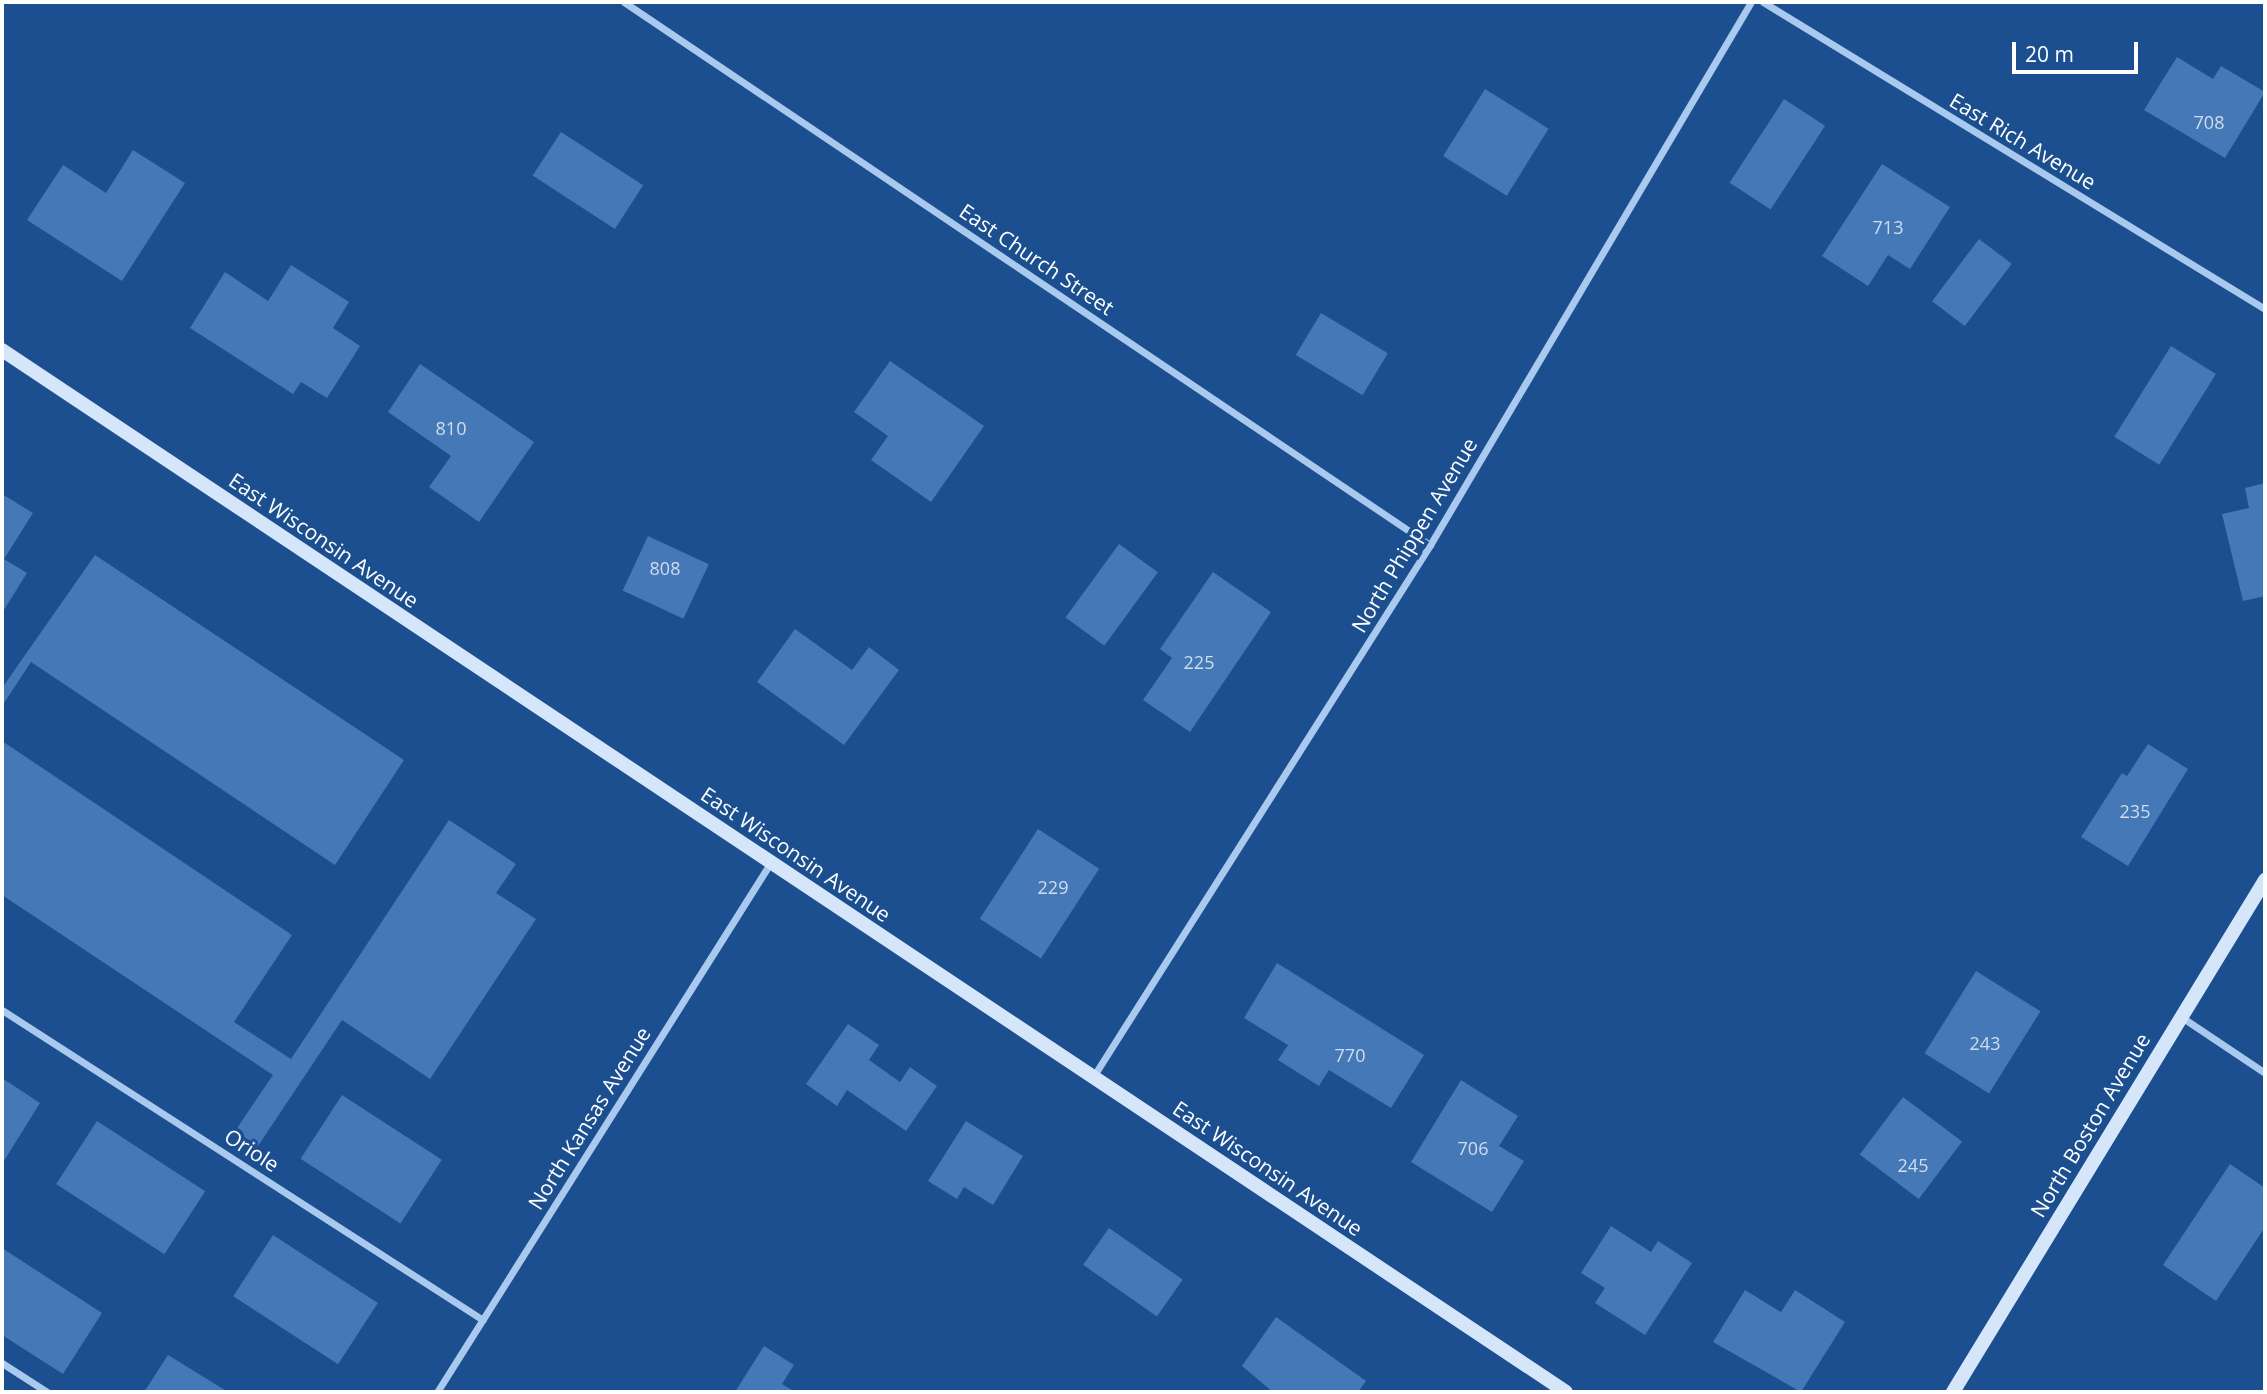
<!DOCTYPE html>
<html>
<head>
<meta charset="utf-8">
<style>
	body { margin:0 }
	#map { position:relative; width:2267px; height:1394px; overflow:hidden; background:#1b4f8f; font-family:"Open Sans",sans-serif }
	div>[style] { position:absolute }
	[style*='--x'] { left:calc(var(--x)*1px); top:calc(var(--y)*1px); width:calc(var(--w)*1px); rotate:calc(var(--a)*1deg) }
	.building>* { inset:0; background:#4478b7; transform-origin:0 0 }
	.street>* { height:7px; margin:-3.5px; padding:0 3.5px; transform-origin:3.5px; border-radius:3.5px; background:#a9c9ee }
	.secondary>* { height:14px; margin:-7px; padding:0 7px; transform-origin:7px; border-radius:7px; background:#d6e6fa }
	span { translate:-50% -50%; white-space:nowrap; text-align:center; line-height:1.15; -webkit-text-stroke:7px #1b4f8f; paint-order:stroke }
	.number-label { font-size:18px; color:#d0dded }
	.number-label span { -webkit-text-stroke-width:0 }
	.street-label { font-size:21px; color:#fff }
	.frame { position:absolute; inset:0; border:4px solid #fff; pointer-events:none }
	.scale { position:absolute; left:2012px; top:42px; width:126px; height:32px; box-sizing:border-box; border:4px solid #fff; border-top:0; padding-left:9px; font-size:21px; line-height:24px; white-space:nowrap; color:#fff; -webkit-text-stroke:5px #1b4f8f; paint-order:stroke }
</style>
</head>
<body>
<div id="map">
	<div class="building">
		<div style="clip-path:polygon(2177px 57px,2213px 79px,2221px 66px,2265px 92px,2225px 158px,2144px 110px)"></div>
		<div style="left:1485px;top:89px;width:75px;height:79px;rotate:32deg"></div>
		<div style="left:1784px;top:99px;width:49px;height:100px;rotate:33deg"></div>
		<div style="left:561px;top:132px;width:98px;height:52px;rotate:33deg"></div>
		<div style="clip-path:polygon(133px 150px,185px 183px,122px 281px,27px 220px,63px 165px,106px 193px)"></div>
		<div style="clip-path:polygon(1882px 164px,1950px 207px,1910px 269px,1888px 255px,1868px 286px,1822px 256px)"></div>
		<div style="left:1979px;top:239px;width:41px;height:78px;rotate:37deg"></div>
		<div style="clip-path:polygon(291px 265px,349px 302px,333px 328px,360px 346px,327px 398px,301px 382px,293px 394px,190px 328px,225px 272px,268px 301px)"></div>
		<div style="left:1321px;top:313px;width:78px;height:49px;rotate:31deg"></div>
		<div style="left:2171px;top:346px;width:53px;height:107px;rotate:32deg"></div>
		<div style="clip-path:polygon(890px 361px,984px 426px,931px 502px,871px 460px,888px 436px,854px 412px)"></div>
		<div style="clip-path:polygon(420px 364px,534px 442px,479px 522px,429px 487px,451px 456px,388px 412px)"></div>
		<div style="clip-path:polygon(2265px 483px,2265px 596px,2243px 601px,2222px 514px,2249px 508px,2245px 488px)"></div>
		<div style="clip-path:polygon(2px 494px,33px 513px,4px 559px,27px 573px,2px 613px)"></div>
		<div style="left:648px;top:536px;width:67px;height:60px;rotate:25deg"></div>
		<div style="left:1119px;top:544px;width:48px;height:91px;rotate:36deg"></div>
		<div style="clip-path:polygon(95px 555px,404px 760px,335px 865px,31px 662px,2px 706px,2px 688px)"></div>
		<div style="clip-path:polygon(1213px 572px,1271px 612px,1190px 732px,1143px 700px,1172px 658px,1160px 649px)"></div>
		<div style="clip-path:polygon(795px 629px,852px 670px,869px 647px,899px 670px,844px 745px,757px 682px)"></div>
		<div style="clip-path:polygon(2px 741px,292px 935px,234px 1022px,291px 1059px,449px 820px,516px 864px,496px 893px,536px 919px,430px 1079px,342px 1020px,256px 1149px,233px 1134px,273px 1075px,2px 895px)"></div>
		<div style="clip-path:polygon(2148px 744px,2188px 769px,2128px 866px,2081px 837px,2122px 773px,2127px 776px)"></div>
		<div style="left:1038px;top:829px;width:73px;height:107px;rotate:33deg"></div>
		<div style="clip-path:polygon(1277px 963px,1424px 1055px,1391px 1108px,1329px 1070px,1319px 1086px,1278px 1060px,1288px 1045px,1244px 1018px)"></div>
		<div style="left:1976px;top:971px;width:76px;height:97px;rotate:32deg"></div>
		<div style="clip-path:polygon(848px 1024px,879px 1045px,869px 1060px,900px 1082px,910px 1067px,937px 1086px,906px 1131px,847px 1090px,837px 1106px,806px 1084px)"></div>
		<div style="clip-path:polygon(2px 1078px,40px 1103px,2px 1164px)"></div>
		<div style="clip-path:polygon(1461px 1080px,1518px 1116px,1499px 1146px,1524px 1161px,1492px 1212px,1411px 1162px)"></div>
		<div style="left:342px;top:1095px;width:119px;height:76px;rotate:33deg"></div>
		<div style="left:1903px;top:1097px;width:74px;height:72px;rotate:37deg"></div>
		<div style="left:97px;top:1121px;width:129px;height:75px;rotate:33deg"></div>
		<div style="clip-path:polygon(966px 1121px,1023px 1156px,993px 1205px,964px 1187px,957px 1199px,928px 1181px)"></div>
		<div style="clip-path:polygon(2230px 1164px,2265px 1188px,2265px 1227px,2216px 1301px,2163px 1265px)"></div>
		<div style="clip-path:polygon(1611px 1226px,1651px 1252px,1658px 1241px,1692px 1263px,1645px 1335px,1595px 1303px,1605px 1288px,1581px 1273px)"></div>
		<div style="left:1109px;top:1228px;width:90px;height:45px;rotate:35deg"></div>
		<div style="left:273px;top:1235px;width:125px;height:73px;rotate:33deg"></div>
		<div style="clip-path:polygon(2px 1248px,102px 1313px,63px 1374px,2px 1335px)"></div>
		<div style="clip-path:polygon(1745px 1290px,1781px 1312px,1795px 1290px,1845px 1322px,1801px 1392px,1713px 1342px)"></div>
		<div style="clip-path:polygon(1276px 1317px,1366px 1381px,1358px 1392px,1273px 1392px,1242px 1366px)"></div>
		<div style="clip-path:polygon(764px 1346px,794px 1365px,782px 1384px,795px 1392px,735px 1392px)"></div>
		<div style="clip-path:polygon(168px 1355px,228px 1392px,144px 1392px)"></div>
	</div>
	<div class="street">
		<div style="--x:624;--y:2;--w:972;--a:33.97"></div>
		<div style="--x:1763;--y:2;--w:588;--a:31.45"></div>
		<div style="--x:2;--y:1010;--w:572;--a:32.8"></div>
		<div style="--x:2180;--y:1016;--w:102;--a:33.8"></div>
		<div style="--x:1093;--y:1077;--w:630;--a:-57.65"></div>
		<div style="--x:1430;--y:545;--w:631;--a:-59.41"></div>
		<div style="--x:2;--y:1363;--w:54;--a:32.8"></div>
		<div style="--x:437;--y:1392;--w:626;--a:-57.78"></div>
	</div>
	<div class="secondary">
		<div style="--x:2;--y:350;--w:1879;--a:33.67"></div>
		<div style="--x:1953;--y:1392;--w:600;--a:-58.64"></div>
	</div>
	<div class="number-label">
		<span style="left:2209px;top:122px">708</span>
		<span style="left:1888px;top:227px">713</span>
		<span style="left:451px;top:428px">810</span>
		<span style="left:665px;top:568px">808</span>
		<span style="left:1199px;top:662px">225</span>
		<span style="left:2135px;top:811px">235</span>
		<span style="left:1053px;top:887px">229</span>
		<span style="left:1985px;top:1043px">243</span>
		<span style="left:1350px;top:1055px">770</span>
		<span style="left:1473px;top:1148px">706</span>
		<span style="left:1913px;top:1165px">245</span>
	</div>
	<div class="street-label">
		<span style="left:2023px;top:141px;rotate:31deg">East Rich Avenue</span>
		<span style="left:1037px;top:259px;rotate:34deg">East Church Street</span>
		<span style="left:1414px;top:535px;rotate:-59deg">North Phippen Avenue</span>
		<span style="left:324px;top:540px;rotate:34deg">East Wisconsin Avenue</span>
		<span style="left:796px;top:854px;rotate:34deg">East Wisconsin Avenue</span>
		<span style="left:589px;top:1118px;rotate:-58deg">North Kansas Avenue</span>
		<span style="left:2090px;top:1125px;rotate:-59deg">North Boston Avenue</span>
		<span style="left:252px;top:1150px;rotate:33deg">Oriole</span>
		<span style="left:1268px;top:1168px;rotate:34deg">East Wisconsin Avenue</span>
	</div>
	<div class="frame"></div>
	<div class="scale">20 m</div>
</div>
</body>
</html>
